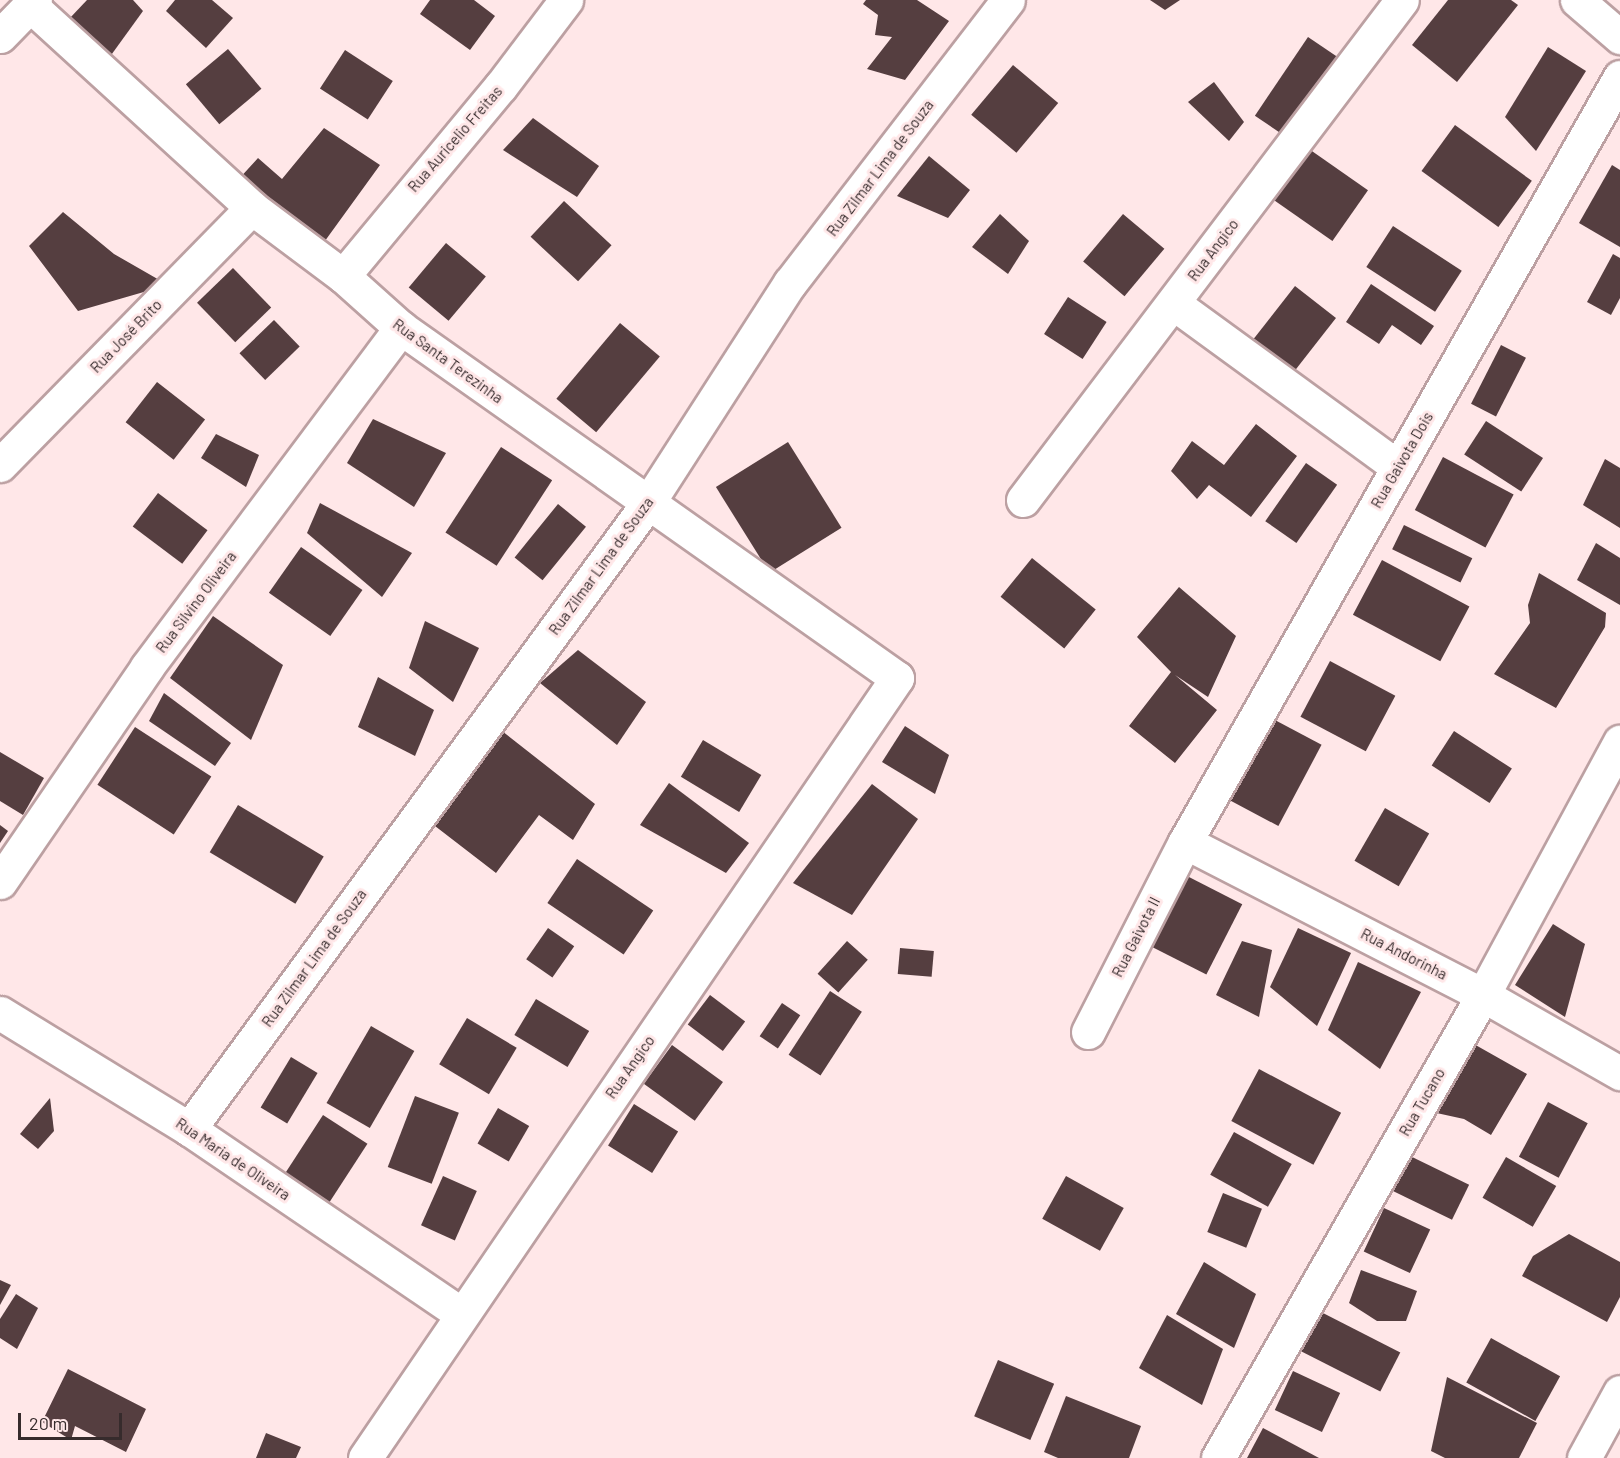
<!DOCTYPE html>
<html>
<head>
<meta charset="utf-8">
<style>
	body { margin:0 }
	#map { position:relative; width:1620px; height:1458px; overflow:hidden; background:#ffe7e8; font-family:Barlow,sans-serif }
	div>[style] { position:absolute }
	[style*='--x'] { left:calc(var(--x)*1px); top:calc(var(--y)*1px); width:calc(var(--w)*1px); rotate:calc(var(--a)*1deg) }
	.building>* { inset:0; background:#553e40; transform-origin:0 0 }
	.roads { filter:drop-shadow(2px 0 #bca0a2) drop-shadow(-2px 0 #bca0a2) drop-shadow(0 2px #bca0a2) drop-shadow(0 -2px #bca0a2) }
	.minor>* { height:33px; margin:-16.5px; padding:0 16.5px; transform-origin:16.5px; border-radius:16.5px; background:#fff }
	span { translate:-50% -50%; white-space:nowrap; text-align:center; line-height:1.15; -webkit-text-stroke:6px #ffe7e8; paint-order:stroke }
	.street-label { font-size:15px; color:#362b2c }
	.scale { position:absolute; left:18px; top:1413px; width:104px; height:27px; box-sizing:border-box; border:3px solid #362b2c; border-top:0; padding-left:8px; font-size:18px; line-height:21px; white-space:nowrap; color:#362b2c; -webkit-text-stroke:4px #ffe7e8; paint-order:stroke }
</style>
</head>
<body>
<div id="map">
	<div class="building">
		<div style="clip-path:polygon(87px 0,133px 0,143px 11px,109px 58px,69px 19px)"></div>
		<div style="clip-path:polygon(175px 0,212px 0,233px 18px,206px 48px,166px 11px)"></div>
		<div style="clip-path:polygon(430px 0,474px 0,495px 16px,470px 50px,420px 14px)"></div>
		<div style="clip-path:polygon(866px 0,917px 0,949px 21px,905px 80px,867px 69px,892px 37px,875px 35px,878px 15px,863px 4px)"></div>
		<div style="clip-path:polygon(1150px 0,1180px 0,1165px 10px)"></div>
		<div style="clip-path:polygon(1448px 0,1511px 0,1518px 5px,1457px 82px,1412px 45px)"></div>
		<div style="left:1308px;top:37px;width:37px;height:95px;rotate:34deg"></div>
		<div style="clip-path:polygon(1548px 47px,1586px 71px,1536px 151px,1505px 117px)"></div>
		<div style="left:228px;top:49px;width:52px;height:55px;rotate:50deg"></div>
		<div style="left:345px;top:50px;width:57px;height:46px;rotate:33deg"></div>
		<div style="left:1013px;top:65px;width:59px;height:65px;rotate:40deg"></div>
		<div style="clip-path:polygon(1214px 82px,1244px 122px,1229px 141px,1188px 102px)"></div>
		<div style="clip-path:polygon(533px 118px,599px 166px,577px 197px,503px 150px)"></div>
		<div style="left:1455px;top:125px;width:95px;height:57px;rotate:36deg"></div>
		<div style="clip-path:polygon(324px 128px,380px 165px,322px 245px,237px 181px,258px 158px,282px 179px)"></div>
		<div style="left:1309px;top:149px;width:72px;height:62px;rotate:35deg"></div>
		<div style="clip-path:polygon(929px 156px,970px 190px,948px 218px,897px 196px)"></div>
		<div style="clip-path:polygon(1612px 165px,1620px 170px,1620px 247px,1579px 223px)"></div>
		<div style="left:564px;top:201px;width:65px;height:49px;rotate:43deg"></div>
		<div style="clip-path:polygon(63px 212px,114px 254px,168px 285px,78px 311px,29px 246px)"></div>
		<div style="clip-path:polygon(1000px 214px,1029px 241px,1008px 274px,972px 247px)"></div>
		<div style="left:1123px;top:214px;width:54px;height:62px;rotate:40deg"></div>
		<div style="left:1393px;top:226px;width:82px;height:49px;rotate:33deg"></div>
		<div style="left:446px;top:243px;width:52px;height:58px;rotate:40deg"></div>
		<div style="clip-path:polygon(1613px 254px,1620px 258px,1620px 298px,1611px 315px,1587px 302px)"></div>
		<div style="left:233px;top:268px;width:55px;height:50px;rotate:46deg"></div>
		<div style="clip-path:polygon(1371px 284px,1434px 326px,1421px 345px,1392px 325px,1379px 344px,1346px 322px)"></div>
		<div style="left:1295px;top:286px;width:52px;height:67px;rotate:38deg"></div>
		<div style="left:1068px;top:297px;width:46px;height:44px;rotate:33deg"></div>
		<div style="left:274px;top:320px;width:37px;height:48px;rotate:46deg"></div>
		<div style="left:620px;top:323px;width:52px;height:99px;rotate:40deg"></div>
		<div style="left:1501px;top:345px;width:28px;height:66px;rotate:27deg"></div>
		<div style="left:157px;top:382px;width:61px;height:51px;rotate:38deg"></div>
		<div style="clip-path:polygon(373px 419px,446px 453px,414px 507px,347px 463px)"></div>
		<div style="left:1486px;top:421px;width:68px;height:40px;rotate:33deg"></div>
		<div style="clip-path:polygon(1256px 424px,1297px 456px,1251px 517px,1209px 485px,1197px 499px,1171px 471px,1192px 441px,1224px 465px)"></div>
		<div style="clip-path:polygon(216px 434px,259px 455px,246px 487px,201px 458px)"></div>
		<div style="left:788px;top:442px;width:101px;height:85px;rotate:58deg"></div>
		<div style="left:501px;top:447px;width:61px;height:102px;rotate:33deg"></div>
		<div style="left:1443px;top:457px;width:80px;height:60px;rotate:28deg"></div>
		<div style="clip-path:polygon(1605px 459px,1620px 468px,1620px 528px,1583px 505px)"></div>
		<div style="left:1306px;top:463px;width:38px;height:71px;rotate:35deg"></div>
		<div style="left:158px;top:493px;width:62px;height:42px;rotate:37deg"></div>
		<div style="clip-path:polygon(320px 503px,412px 553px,382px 597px,307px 533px)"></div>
		<div style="left:558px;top:504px;width:36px;height:69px;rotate:39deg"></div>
		<div style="left:1404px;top:525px;width:76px;height:27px;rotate:26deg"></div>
		<div style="clip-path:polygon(1596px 543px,1620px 558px,1620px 605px,1577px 580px)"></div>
		<div style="left:301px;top:547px;width:75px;height:56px;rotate:35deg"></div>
		<div style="left:1032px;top:558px;width:82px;height:50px;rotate:39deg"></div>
		<div style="left:1382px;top:560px;width:99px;height:62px;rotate:28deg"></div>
		<div style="clip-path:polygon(1539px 573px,1606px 613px,1605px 627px,1556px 708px,1494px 674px,1530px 623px,1528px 605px)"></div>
		<div style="clip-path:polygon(1179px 587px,1236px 636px,1208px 697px,1175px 675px,1217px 710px,1175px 763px,1129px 726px,1171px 672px,1137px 637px)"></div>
		<div style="clip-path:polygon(213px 616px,283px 665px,251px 740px,170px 678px)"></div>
		<div style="clip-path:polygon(425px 621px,479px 648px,453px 702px,409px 668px)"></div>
		<div style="clip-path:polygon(578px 650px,646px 702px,617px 745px,540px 683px)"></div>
		<div style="left:1330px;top:661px;width:74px;height:63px;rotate:28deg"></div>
		<div style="clip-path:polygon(378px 677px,434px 710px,415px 756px,358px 727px)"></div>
		<div style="clip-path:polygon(164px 693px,231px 743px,215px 766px,149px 721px)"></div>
		<div style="left:1273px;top:719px;width:55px;height:92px;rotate:28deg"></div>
		<div style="clip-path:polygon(905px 726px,949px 755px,935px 794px,882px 762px)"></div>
		<div style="left:135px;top:727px;width:91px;height:69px;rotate:33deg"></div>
		<div style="clip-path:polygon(502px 731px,595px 804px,573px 840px,539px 815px,496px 873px,435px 826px)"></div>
		<div style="left:1454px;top:731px;width:69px;height:41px;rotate:33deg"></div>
		<div style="left:703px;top:740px;width:68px;height:43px;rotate:31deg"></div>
		<div style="clip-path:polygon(0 752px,44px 778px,23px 815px,0 801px)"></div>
		<div style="clip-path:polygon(669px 783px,749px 843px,726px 873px,640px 825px)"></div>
		<div style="clip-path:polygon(872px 784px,918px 819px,852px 915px,793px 883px)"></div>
		<div style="left:238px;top:805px;width:100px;height:55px;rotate:31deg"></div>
		<div style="left:1385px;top:808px;width:51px;height:61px;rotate:30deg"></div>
		<div style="clip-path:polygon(0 825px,8px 831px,0 843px)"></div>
		<div style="left:577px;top:859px;width:92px;height:53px;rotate:34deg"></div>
		<div style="left:1187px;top:876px;width:62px;height:79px;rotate:27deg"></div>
		<div style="clip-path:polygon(1553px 924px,1585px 944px,1565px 1017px,1515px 985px)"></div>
		<div style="left:548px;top:928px;width:32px;height:38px;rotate:35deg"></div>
		<div style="clip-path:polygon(1298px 928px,1351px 953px,1317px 1026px,1270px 987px)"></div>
		<div style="left:847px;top:941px;width:28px;height:44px;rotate:42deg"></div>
		<div style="clip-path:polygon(1242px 941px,1272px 950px,1259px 1017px,1216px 995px)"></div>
		<div style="left:900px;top:948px;width:34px;height:26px;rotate:5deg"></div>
		<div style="clip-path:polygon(1358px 962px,1421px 992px,1380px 1069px,1328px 1030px)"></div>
		<div style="left:830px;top:991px;width:38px;height:76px;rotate:33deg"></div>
		<div style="left:710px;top:995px;width:44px;height:37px;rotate:37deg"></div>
		<div style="left:536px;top:999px;width:62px;height:42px;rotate:31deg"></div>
		<div style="left:782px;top:1003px;width:22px;height:40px;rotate:34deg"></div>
		<div style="left:467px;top:1018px;width:58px;height:54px;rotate:31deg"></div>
		<div style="left:371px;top:1026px;width:50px;height:89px;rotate:30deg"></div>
		<div style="clip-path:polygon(1472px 1043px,1527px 1074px,1491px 1135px,1464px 1119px,1432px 1112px)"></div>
		<div style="left:672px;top:1045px;width:63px;height:48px;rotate:36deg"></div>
		<div style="left:291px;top:1057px;width:31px;height:59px;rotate:31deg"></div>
		<div style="left:1259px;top:1069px;width:93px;height:59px;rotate:28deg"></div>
		<div style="left:415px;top:1096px;width:47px;height:76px;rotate:21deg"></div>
		<div style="clip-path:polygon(50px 1098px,54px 1131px,38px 1149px,20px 1134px)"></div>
		<div style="left:1548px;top:1102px;width:45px;height:62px;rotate:28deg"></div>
		<div style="left:634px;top:1104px;width:52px;height:49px;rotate:32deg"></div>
		<div style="left:498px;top:1108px;width:36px;height:41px;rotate:30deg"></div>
		<div style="left:323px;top:1115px;width:53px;height:79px;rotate:33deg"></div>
		<div style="left:1234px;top:1132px;width:66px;height:49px;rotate:29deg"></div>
		<div style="left:1408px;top:1155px;width:68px;height:39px;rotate:26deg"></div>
		<div style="left:1506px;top:1157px;width:58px;height:47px;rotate:30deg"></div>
		<div style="left:443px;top:1176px;width:37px;height:54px;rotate:24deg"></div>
		<div style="left:1066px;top:1176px;width:66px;height:49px;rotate:29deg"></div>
		<div style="left:1223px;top:1193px;width:42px;height:42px;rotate:22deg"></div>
		<div style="left:1384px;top:1208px;width:51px;height:48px;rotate:25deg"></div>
		<div style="clip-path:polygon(1569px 1234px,1620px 1262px,1620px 1297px,1607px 1322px,1522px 1276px,1533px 1256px)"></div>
		<div style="clip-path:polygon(1204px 1262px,1256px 1294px,1234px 1348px,1176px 1314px)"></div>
		<div style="clip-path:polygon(1361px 1270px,1417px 1291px,1406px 1321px,1377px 1321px,1349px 1303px)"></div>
		<div style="clip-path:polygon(0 1280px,11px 1285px,0 1305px)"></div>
		<div style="clip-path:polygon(16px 1294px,38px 1308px,17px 1349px,0 1338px,0 1319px)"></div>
		<div style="left:1321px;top:1312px;width:89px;height:44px;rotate:27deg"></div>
		<div style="clip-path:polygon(1167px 1315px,1223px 1349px,1202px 1405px,1139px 1368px)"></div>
		<div style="left:1491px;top:1338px;width:79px;height:51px;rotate:29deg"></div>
		<div style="left:998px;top:1360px;width:61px;height:61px;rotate:23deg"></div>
		<div style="clip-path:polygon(68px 1369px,146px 1409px,126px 1452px,75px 1426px,71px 1440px,42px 1422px)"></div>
		<div style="left:1293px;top:1371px;width:52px;height:43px;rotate:25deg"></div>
		<div style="clip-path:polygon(1447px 1377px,1537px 1423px,1519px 1458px,1445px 1458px,1431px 1451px)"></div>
		<div style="clip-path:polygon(1066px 1396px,1141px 1426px,1129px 1458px,1058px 1458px,1044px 1452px)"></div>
		<div style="clip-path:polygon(1263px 1428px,1319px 1458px,1247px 1458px)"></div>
		<div style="clip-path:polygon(266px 1433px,301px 1447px,296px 1458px,256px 1458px)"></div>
	</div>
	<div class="roads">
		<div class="minor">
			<div style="--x:1577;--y:0;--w:57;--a:40.7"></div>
			<div style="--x:30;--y:5;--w:301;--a:42.4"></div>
			<div style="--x:252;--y:208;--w:114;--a:36.8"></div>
			<div style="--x:343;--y:276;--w:78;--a:41.9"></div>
			<div style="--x:401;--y:328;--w:607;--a:35.21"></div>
			<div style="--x:897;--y:678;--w:944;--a:124.3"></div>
			<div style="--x:0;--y:36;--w:50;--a:-45.8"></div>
			<div style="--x:343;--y:276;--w:247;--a:-50.3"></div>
			<div style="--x:501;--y:86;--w:108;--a:-52.9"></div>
			<div style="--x:1173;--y:303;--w:278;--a:36.1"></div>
			<div style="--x:0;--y:465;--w:360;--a:-45.6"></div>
			<div style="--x:1023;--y:500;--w:627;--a:-52.84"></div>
			<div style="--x:1185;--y:842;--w:335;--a:27.2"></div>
			<div style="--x:1483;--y:995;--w:158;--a:29.7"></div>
			<div style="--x:0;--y:882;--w:260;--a:-55.6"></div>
			<div style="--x:147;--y:667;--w:424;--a:-53.2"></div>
			<div style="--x:0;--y:1013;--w:222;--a:31.5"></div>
			<div style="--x:189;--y:1129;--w:328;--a:34.2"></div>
			<div style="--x:1088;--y:1032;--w:213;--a:-63"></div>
			<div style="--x:1185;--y:842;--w:880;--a:-60.38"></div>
			<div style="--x:189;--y:1129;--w:776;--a:-53.75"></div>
			<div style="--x:648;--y:503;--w:262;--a:-57.2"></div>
			<div style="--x:790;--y:283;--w:357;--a:-52.4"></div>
			<div style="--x:1218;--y:1458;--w:533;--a:-60.22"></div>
			<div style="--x:1483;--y:995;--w:288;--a:-61.6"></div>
			<div style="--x:1584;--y:1458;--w:75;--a:-61.4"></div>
		</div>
	</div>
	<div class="street-label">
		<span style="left:455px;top:139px;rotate:-49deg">Rua Auricelio Freitas</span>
		<span style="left:880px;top:168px;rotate:-53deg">Rua Zilmar Lima de Souza</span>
		<span style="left:1213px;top:250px;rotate:-53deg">Rua Angico</span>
		<span style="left:126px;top:336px;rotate:-46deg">Rua José Brito</span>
		<span style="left:448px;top:361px;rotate:36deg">Rua Santa Terezinha</span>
		<span style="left:1402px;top:460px;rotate:-60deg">Rua Gaivota Dois</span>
		<span style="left:601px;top:566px;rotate:-54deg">Rua Zilmar Lima de Souza</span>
		<span style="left:196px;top:602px;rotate:-53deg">Rua Silvino Oliveira</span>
		<span style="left:1136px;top:937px;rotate:-63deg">Rua Gaivota II</span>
		<span style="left:1404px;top:954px;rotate:27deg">Rua Andorinha</span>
		<span style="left:314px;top:958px;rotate:-54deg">Rua Zilmar Lima de Souza</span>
		<span style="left:630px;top:1067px;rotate:-55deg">Rua Angico</span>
		<span style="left:1422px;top:1102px;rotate:-60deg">Rua Tucano</span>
		<span style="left:233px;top:1159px;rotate:34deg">Rua Maria de Oliveira</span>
	</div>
	<div class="scale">20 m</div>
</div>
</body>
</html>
